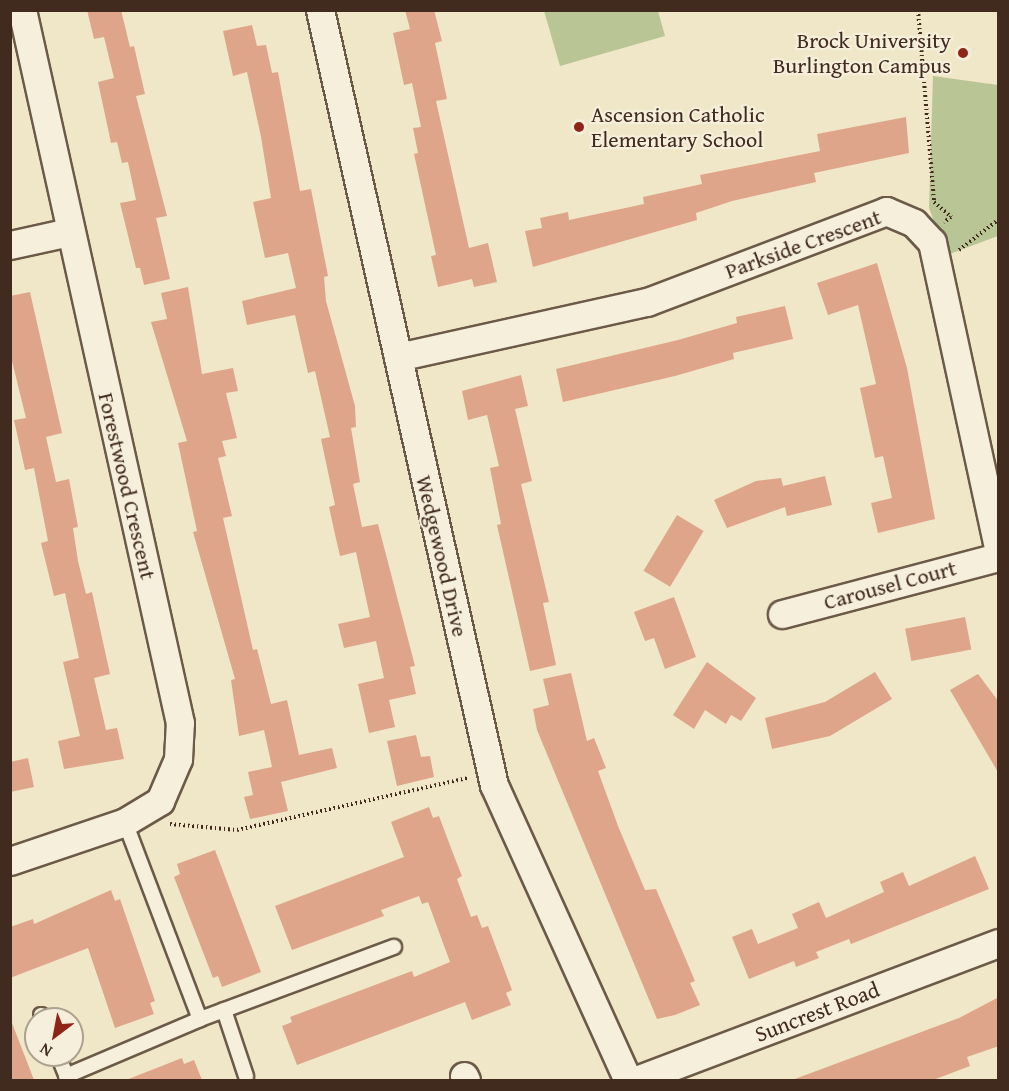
<!DOCTYPE html>
<html>
<head>
<meta charset="utf-8">
<style>
	body { margin:0 }
	#map { position:relative; width:1009px; height:1091px; overflow:hidden; background:#efe7c7; font-family:"Gentium Book Plus",serif }
	div>[style] { position:absolute }
	[style*='--x'] { left:calc(var(--x)*1px); top:calc(var(--y)*1px); width:calc(var(--w)*1px); rotate:calc(var(--a)*1deg) }
	.green>* { inset:0; background:#bac595 }
	.building>* { inset:0; background:#dfa58a; transform-origin:0 0 }
	.path>* { height:4px; margin-top:-2px; transform-origin:0; background:repeating-linear-gradient(90deg,#412b1e 0 1.5px,transparent 0 4.5px) }
	.roads { filter:drop-shadow(2px 0 #6c5a48) drop-shadow(-2px 0 #6c5a48) drop-shadow(0 2px #6c5a48) drop-shadow(0 -2px #6c5a48) }
	.lane>* { height:14px; margin:-7px; padding:0 7px; transform-origin:7px; border-radius:7px; background:#f5efdb }
	.street>* { height:27px; margin:-13.5px; padding:0 13.5px; transform-origin:13.5px; border-radius:13.5px; background:#f5efdb }
	.dots>* { width:16px; height:16px; translate:-50% -50%; box-sizing:border-box; border:3px solid #f5efdb; border-radius:50% }
	span { translate:-50% -50%; white-space:nowrap; text-align:center; line-height:1.15; -webkit-text-stroke:4.5px #f5efdb; paint-order:stroke }
	.poi-label { font-size:22px; color:#412b1e }
	.right { translate:-100% -50%; text-align:right }
	.left { translate:0 -50%; text-align:left }
	.street-label { font-size:22px; color:#412b1e }
	.frame { position:absolute; inset:0; border:12px solid #412b1e; pointer-events:none }
	.north { position:absolute; left:24px; top:1007px; width:60px; height:60px; box-sizing:border-box; background:#f5efdb; border:2px solid #ada18f; border-radius:50%; rotate:212deg; font-size:16px; font-weight:700; line-height:24px; text-align:center; color:#412b1e }
	.north::after { content:''; display:block; margin:auto; width:21px; height:27px; background:#8f2418; clip-path:polygon(50% 0,100% 100%,50% 72%,0 100%) }
</style>
</head>
<body>
<div id="map">
	<div class="green">
		<div style="clip-path:polygon(544px 11px,658px 11px,665px 36px,560px 66px)"></div>
		<div style="clip-path:polygon(933px 76px,998px 85px,998px 236px,947px 255px,929px 208px)"></div>
	</div>
	<div class="building">
		<div style="clip-path:polygon(87px 10px,121px 10px,130px 47px,134px 46px,145px 94px,136px 96px,167px 216px,156px 218px,170px 279px,144px 285px,140px 268px,136px 268px,120px 203px,136px 200px,128px 162px,122px 163px,117px 142px,111px 143px,98px 82px,114px 78px,104px 37px,94px 39px)"></div>
		<div style="clip-path:polygon(405px 10px,434px 10px,442px 41px,435px 43px,447px 99px,436px 101px,469px 248px,488px 243px,497px 282px,474px 287px,472px 279px,438px 287px,431px 256px,436px 255px,414px 154px,418px 153px,413px 128px,421px 127px,412px 83px,404px 85px,393px 33px,410px 29px)"></div>
		<div style="clip-path:polygon(252px 25px,257px 46px,266px 45px,272px 73px,278px 72px,300px 191px,311px 189px,328px 276px,324px 277px,326px 301px,355px 406px,356px 427px,351px 428px,360px 482px,353px 484px,362px 527px,378px 524px,415px 666px,410px 667px,416px 694px,389px 700px,395px 727px,369px 733px,358px 684px,384px 678px,376px 641px,344px 648px,338px 624px,370px 617px,356px 552px,340px 556px,334px 530px,329px 507px,335px 505px,321px 439px,330px 437px,315px 371px,308px 373px,295px 315px,247px 325px,242px 301px,296px 288px,288px 253px,265px 258px,253px 202px,271px 198px,261px 137px,247px 72px,233px 76px,223px 31px)"></div>
		<div style="clip-path:polygon(906px 117px,909px 153px,814px 173px,816px 182px,732px 201px,696px 213px,697px 220px,533px 267px,525px 231px,542px 228px,540px 218px,568px 212px,569px 220px,644px 204px,643px 197px,702px 184px,700px 175px,820px 151px,817px 134px)"></div>
		<div style="clip-path:polygon(877px 263px,907px 368px,935px 519px,878px 533px,871px 503px,892px 498px,883px 456px,875px 458px,860px 388px,876px 384px,858px 305px,828px 315px,817px 283px)"></div>
		<div style="clip-path:polygon(188px 287px,202px 374px,233px 368px,238px 391px,226px 393px,237px 438px,222px 441px,226px 456px,218px 458px,232px 516px,223px 518px,253px 650px,257px 649px,271px 704px,287px 700px,299px 755px,332px 748px,337px 768px,281px 782px,288px 811px,250px 819px,244px 797px,253px 795px,248px 772px,272px 767px,264px 730px,239px 736px,231px 680px,235px 679px,193px 532px,197px 531px,178px 443px,187px 441px,151px 322px,167px 319px,161px 293px)"></div>
		<div style="clip-path:polygon(30px 292px,62px 433px,46px 437px,56px 482px,69px 479px,78px 527px,73px 528px,78px 561px,86px 594px,92px 592px,110px 674px,94px 678px,106px 730px,117px 728px,124px 759px,64px 769px,58px 741px,80px 736px,63px 662px,79px 658px,65px 593px,54px 596px,41px 543px,48px 541px,34px 468px,25px 470px,14px 420px,26px 418px,10px 353px,10px 296px)"></div>
		<div style="clip-path:polygon(785px 306px,793px 339px,733px 353px,734px 359px,675px 376px,563px 402px,556px 369px,678px 340px,737px 323px,736px 317px)"></div>
		<div style="clip-path:polygon(521px 375px,528px 406px,515px 409px,532px 481px,521px 484px,549px 602px,543px 603px,556px 665px,530px 671px,497px 525px,501px 524px,490px 468px,499px 466px,487px 415px,468px 420px,462px 391px)"></div>
		<div style="clip-path:polygon(825px 476px,832px 505px,787px 516px,785px 507px,727px 528px,714px 500px,756px 481px,781px 478px,783px 486px)"></div>
		<div style="left:677px;top:515px;width:31px;height:65px;rotate:31deg"></div>
		<div style="clip-path:polygon(674px 597px,696px 657px,665px 669px,654px 638px,645px 641px,634px 612px)"></div>
		<div style="left:965px;top:617px;width:33px;height:61px;rotate:79deg"></div>
		<div style="clip-path:polygon(707px 662px,756px 698px,741px 721px,731px 715px,726px 724px,705px 710px,694px 729px,673px 715px)"></div>
		<div style="clip-path:polygon(875px 672px,892px 699px,830px 736px,772px 749px,765px 718px,825px 702px)"></div>
		<div style="clip-path:polygon(571px 673px,587px 741px,594px 738px,606px 768px,598px 771px,618px 826px,645px 890px,656px 889px,695px 981px,690px 983px,700px 1005px,675px 1015px,657px 1019px,537px 730px,533px 709px,549px 705px,543px 679px)"></div>
		<div style="clip-path:polygon(978px 674px,999px 702px,999px 774px,950px 690px)"></div>
		<div style="clip-path:polygon(416px 735px,421px 757px,430px 756px,434px 777px,397px 786px,387px 741px)"></div>
		<div style="clip-path:polygon(28px 758px,34px 787px,10px 792px,10px 762px)"></div>
		<div style="clip-path:polygon(429px 807px,433px 818px,439px 816px,454px 856px,462px 876px,457px 879px,471px 917px,477px 915px,482px 928px,488px 926px,512px 990px,506px 993px,511px 1005px,472px 1020px,465px 1002px,297px 1065px,282px 1026px,292px 1022px,290px 1017px,412px 971px,414px 977px,450px 962px,428px 902px,422px 904px,419px 896px,381px 910px,384px 916px,292px 950px,275px 906px,404px 857px,391px 822px)"></div>
		<div style="clip-path:polygon(215px 850px,261px 972px,222px 987px,218px 976px,213px 978px,174px 877px,180px 874px,177px 864px)"></div>
		<div style="clip-path:polygon(975px 856px,989px 889px,851px 944px,849px 939px,816px 952px,819px 958px,796px 967px,794px 961px,749px 979px,732px 937px,752px 929px,758px 944px,798px 928px,792px 914px,819px 902px,826px 918px,884px 892px,880px 882px,903px 872px,909px 886px)"></div>
		<div style="clip-path:polygon(111px 890px,115px 901px,120px 899px,155px 1001px,150px 1003px,154px 1014px,115px 1028px,88px 948px,10px 978px,10px 927px,33px 919px,34px 924px)"></div>
		<div style="clip-path:polygon(999px 997px,999px 1046px,967px 1057px,970px 1066px,933px 1080px,792px 1080px,959px 1018px)"></div>
		<div style="clip-path:polygon(10px 1023px,12px 1023px,34px 1080px,10px 1080px)"></div>
		<div style="clip-path:polygon(182px 1058px,184px 1064px,194px 1060px,202px 1080px,126px 1080px)"></div>
	</div>
	<div class="path">
		<div style="--x:918;--y:10;--w:193;--a:85.2"></div>
		<div style="--x:934;--y:202;--w:23;--a:41"></div>
		<div style="--x:951;--y:217;--w:9;--a:144"></div>
		<div style="--x:959;--y:250;--w:49;--a:-37.6"></div>
		<div style="--x:170;--y:824;--w:67;--a:5.1"></div>
		<div style="--x:237;--y:830;--w:237;--a:-12.7"></div>
	</div>
	<div class="roads">
		<div class="lane">
			<div style="--x:125;--y:822;--w:211;--a:69.2"></div>
			<div style="--x:224;--y:1010;--w:70;--a:71.6"></div>
			<div style="--x:41;--y:1015;--w:4;--a:63"></div>
			<div style="--x:58;--y:1055;--w:27;--a:68"></div>
			<div style="--x:66;--y:1076;--w:146;--a:-23"></div>
			<div style="--x:200;--y:1019;--w:207;--a:-20.4"></div>
		</div>
		<div class="street">
			<div style="--x:320;--y:10;--w:794;--a:77.35"></div>
			<div style="--x:494;--y:785;--w:324;--a:65.6"></div>
			<div style="--x:10;--y:245;--w:60;--a:-12.4"></div>
			<div style="--x:398;--y:357;--w:255;--a:-12.5"></div>
			<div style="--x:647;--y:302;--w:256;--a:-20.8"></div>
			<div style="--x:886;--y:211;--w:30;--a:23"></div>
			<div style="--x:914;--y:223;--w:26;--a:47"></div>
			<div style="--x:932;--y:242;--w:312;--a:77.8"></div>
			<div style="--x:782;--y:614;--w:223;--a:-14.8"></div>
			<div style="--x:10;--y:861;--w:121;--a:-18.7"></div>
			<div style="--x:125;--y:822;--w:41;--a:-31"></div>
			<div style="--x:160;--y:801;--w:46;--a:-66.8"></div>
			<div style="--x:178;--y:759;--w:36;--a:-87"></div>
			<div style="--x:180;--y:723;--w:730;--a:-102.49"></div>
			<div style="--x:464;--y:1076;--w:4;--a:63"></div>
			<div style="--x:636;--y:1080;--w:387;--a:-20.7"></div>
		</div>
	</div>
	<div class="dots">
		<div style="left:963px;top:53px;background:#8f2418"></div>
		<div style="left:579px;top:127px;background:#8f2418"></div>
	</div>
	<div class="poi-label">
		<span class="right" style="left:951px;top:53px">Brock University<br>Burlington Campus</span>
		<span class="left" style="left:591px;top:127px">Ascension Catholic<br>Elementary School</span>
	</div>
	<div class="street-label">
		<span style="left:803px;top:244px;rotate:-20deg">Parkside Crescent</span>
		<span style="left:127px;top:486px;rotate:77deg">Forestwood Crescent</span>
		<span style="left:442px;top:556px;rotate:77deg">Wedgewood Drive</span>
		<span style="left:890px;top:585px;rotate:-15deg">Carousel Court</span>
		<span style="left:817px;top:1012px;rotate:-21deg">Suncrest Road</span>
	</div>
	<div class="frame"></div>
	<div class="north">N</div>
</div>
</body>
</html>
